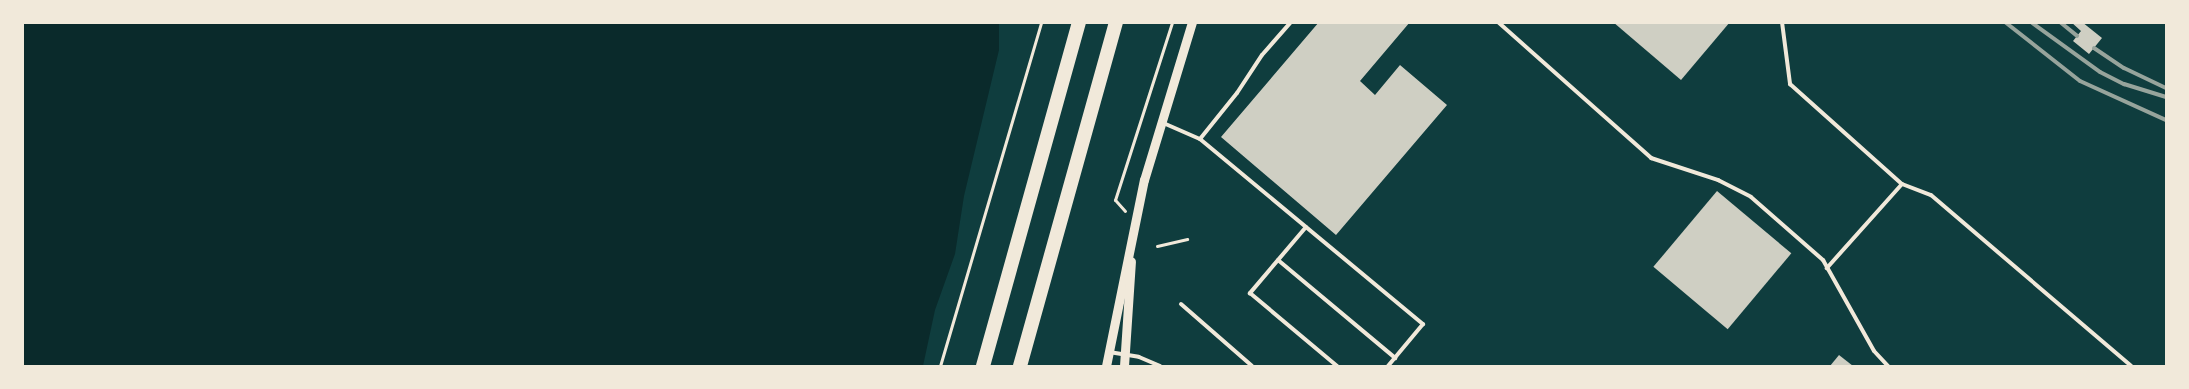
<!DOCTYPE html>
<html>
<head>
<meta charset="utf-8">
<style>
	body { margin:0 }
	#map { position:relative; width:2189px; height:389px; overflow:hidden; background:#0f3d3e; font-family:Helvetica,sans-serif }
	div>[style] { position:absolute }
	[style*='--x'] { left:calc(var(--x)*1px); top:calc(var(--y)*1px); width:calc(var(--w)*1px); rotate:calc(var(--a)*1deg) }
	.water>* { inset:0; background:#0a2a2b }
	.building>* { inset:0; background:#cfcfc3; transform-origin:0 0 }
	.path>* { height:3px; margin:-1.5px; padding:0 1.5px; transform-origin:1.5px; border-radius:1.5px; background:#f1e9da }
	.service>* { height:4px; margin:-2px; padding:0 2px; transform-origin:2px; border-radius:2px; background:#f1e9da }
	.tertiary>* { height:9px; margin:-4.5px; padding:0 4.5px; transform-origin:4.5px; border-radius:4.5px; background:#f1e9da }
	.motorway>* { height:14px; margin:-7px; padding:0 7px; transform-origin:7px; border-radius:7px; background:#f1e9da }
	.rail>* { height:4px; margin:-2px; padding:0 2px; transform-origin:2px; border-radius:2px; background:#97a49c }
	span { translate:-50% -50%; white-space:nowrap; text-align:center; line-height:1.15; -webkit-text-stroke:4px #f1e9da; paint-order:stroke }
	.frame { position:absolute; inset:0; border:24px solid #f1e9da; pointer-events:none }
</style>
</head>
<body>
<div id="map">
	<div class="water">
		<div style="clip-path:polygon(999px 23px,999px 50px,964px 196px,955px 254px,935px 310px,923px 366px,23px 366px,23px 23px)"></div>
	</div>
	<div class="building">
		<div style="clip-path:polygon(1319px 22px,1410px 22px,1360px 81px,1375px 95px,1400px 65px,1447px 105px,1336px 235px,1221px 137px)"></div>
		<div style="clip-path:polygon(1613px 22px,1730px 22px,1681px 80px)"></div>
		<div style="clip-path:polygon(2071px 22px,2082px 22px,2102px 38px,2089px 54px,2073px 41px,2081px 31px)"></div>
		<div style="left:1717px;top:191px;width:97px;height:99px;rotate:40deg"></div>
		<div style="clip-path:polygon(1839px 355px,1853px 366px,1830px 366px)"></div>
	</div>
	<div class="path">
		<div style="--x:1125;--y:211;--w:15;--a:-132"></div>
		<div style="--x:1115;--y:200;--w:187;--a:-72.2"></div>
		<div style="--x:1157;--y:246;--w:31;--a:-13"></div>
		<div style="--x:940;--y:366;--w:359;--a:-73.6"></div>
	</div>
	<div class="service">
		<div style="--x:1498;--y:22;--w:205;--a:41.6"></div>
		<div style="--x:1651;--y:158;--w:71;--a:18.2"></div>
		<div style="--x:1718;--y:180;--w:37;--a:27"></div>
		<div style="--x:1751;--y:197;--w:96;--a:41.2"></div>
		<div style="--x:1823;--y:260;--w:104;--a:60.7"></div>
		<div style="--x:1874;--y:351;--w:21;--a:47"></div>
		<div style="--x:1782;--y:22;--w:63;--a:82.6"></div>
		<div style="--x:1790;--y:84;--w:150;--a:41.8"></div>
		<div style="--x:1902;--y:184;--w:113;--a:131.8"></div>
		<div style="--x:1161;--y:122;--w:43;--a:23.6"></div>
		<div style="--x:1200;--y:139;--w:59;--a:-51.2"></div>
		<div style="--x:1237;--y:93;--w:45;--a:-56.7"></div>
		<div style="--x:1262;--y:55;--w:44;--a:-48.7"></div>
		<div style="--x:1200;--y:139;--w:290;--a:39.7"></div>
		<div style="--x:1423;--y:324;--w:55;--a:129.8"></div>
		<div style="--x:1902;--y:184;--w:31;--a:21"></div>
		<div style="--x:1931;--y:195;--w:263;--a:40.5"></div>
		<div style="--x:1306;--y:227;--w:87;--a:130.3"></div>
		<div style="--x:1250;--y:293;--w:114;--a:40"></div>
		<div style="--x:1278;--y:260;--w:153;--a:39.9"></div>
		<div style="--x:1181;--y:304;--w:94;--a:41.1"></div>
		<div style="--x:1109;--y:352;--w:30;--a:9"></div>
		<div style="--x:1139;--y:357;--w:23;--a:23"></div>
	</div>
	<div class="tertiary">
		<div style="--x:1106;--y:366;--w:190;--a:-78.5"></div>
		<div style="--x:1144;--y:180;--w:165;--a:-73.1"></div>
		<div style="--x:1124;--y:366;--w:105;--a:-86.2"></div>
	</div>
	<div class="motorway">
		<div style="--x:983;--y:366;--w:357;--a:-74.4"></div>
		<div style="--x:1020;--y:366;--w:357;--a:-74.4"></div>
	</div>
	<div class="rail">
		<div style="--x:2005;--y:22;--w:95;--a:38.2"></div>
		<div style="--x:2080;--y:81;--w:94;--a:24.4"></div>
		<div style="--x:2031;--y:22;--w:85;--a:35.9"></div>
		<div style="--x:2100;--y:72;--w:27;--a:27"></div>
		<div style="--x:2124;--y:84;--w:44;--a:17.2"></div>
		<div style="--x:2060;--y:22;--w:22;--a:39"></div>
		<div style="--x:2094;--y:48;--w:36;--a:34"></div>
		<div style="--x:2124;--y:68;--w:47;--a:25.5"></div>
	</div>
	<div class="frame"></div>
</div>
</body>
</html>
